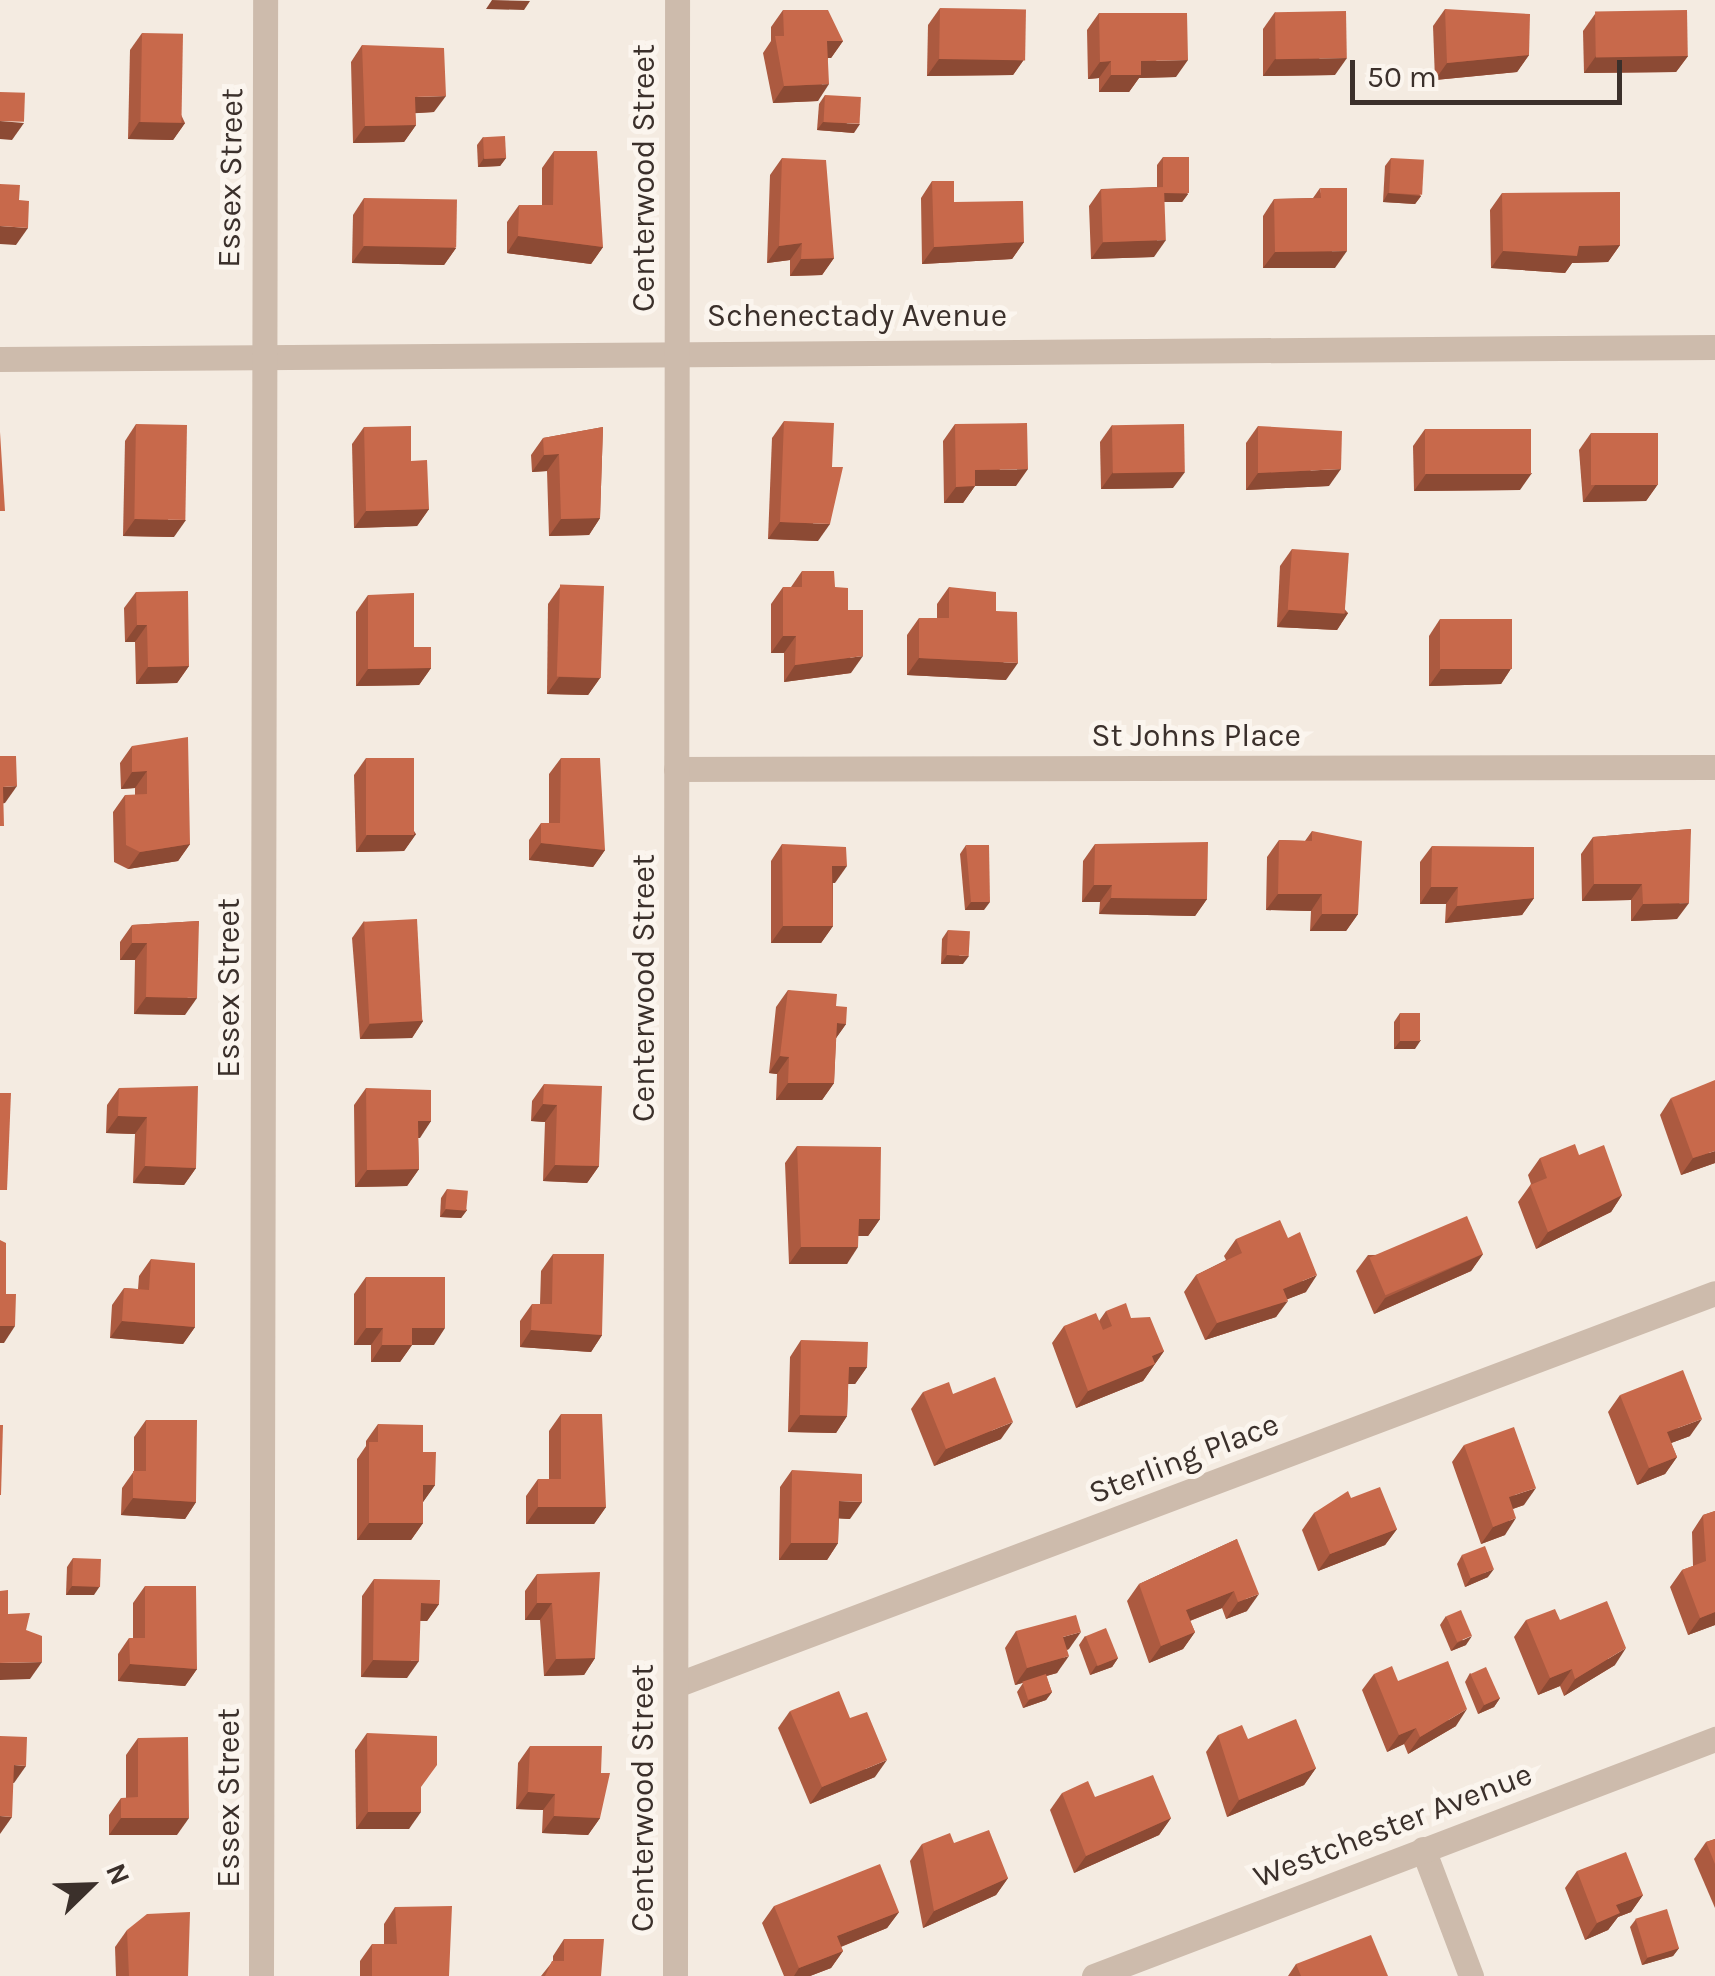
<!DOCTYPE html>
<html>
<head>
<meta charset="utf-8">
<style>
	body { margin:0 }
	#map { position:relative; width:1715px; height:1976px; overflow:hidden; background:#f4ebe1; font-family:Karla,sans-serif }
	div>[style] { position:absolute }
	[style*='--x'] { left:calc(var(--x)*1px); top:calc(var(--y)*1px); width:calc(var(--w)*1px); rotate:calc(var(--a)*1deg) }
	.street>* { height:25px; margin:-12.5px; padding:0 12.5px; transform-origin:12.5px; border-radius:12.5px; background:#cdbbac }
	.wall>* { inset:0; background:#ac5a40 }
	.shaded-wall>* { inset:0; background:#8c4a34 }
	.building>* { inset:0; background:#c8694b; transform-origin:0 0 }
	span { translate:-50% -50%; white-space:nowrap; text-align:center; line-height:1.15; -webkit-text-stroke:10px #fbf5ee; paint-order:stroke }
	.street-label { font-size:32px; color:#3b302b }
	.north { position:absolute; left:40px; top:1836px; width:100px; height:100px; -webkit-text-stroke:8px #fbf5ee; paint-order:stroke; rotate:67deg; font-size:28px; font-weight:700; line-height:40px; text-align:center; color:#3b302b }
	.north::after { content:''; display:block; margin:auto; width:35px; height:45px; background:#3b302b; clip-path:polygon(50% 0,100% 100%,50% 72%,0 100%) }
	.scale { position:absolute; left:1350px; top:60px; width:272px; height:45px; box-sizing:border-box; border:5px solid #3b302b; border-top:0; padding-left:12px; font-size:30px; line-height:35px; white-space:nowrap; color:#3b302b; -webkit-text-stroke:8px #fbf5ee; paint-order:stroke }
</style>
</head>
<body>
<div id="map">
	<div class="street">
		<div style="--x:0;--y:359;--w:1715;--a:-0.4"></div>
		<div style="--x:676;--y:769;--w:1039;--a:-0.11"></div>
		<div style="--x:676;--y:1685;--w:1110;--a:-20.67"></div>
		<div style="--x:1423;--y:1849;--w:136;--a:69.3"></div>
		<div style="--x:261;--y:1976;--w:1976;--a:-89.88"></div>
		<div style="--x:675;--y:1976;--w:1976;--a:-89.94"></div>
		<div style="--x:1094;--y:1976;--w:665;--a:-20.89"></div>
	</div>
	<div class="wall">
		<div style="clip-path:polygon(940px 8px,1025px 58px,1013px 75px,927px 76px,928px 25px)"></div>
		<div style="clip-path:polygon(1445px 9px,1529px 55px,1517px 72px,1435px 80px,1433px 26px)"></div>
		<div style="clip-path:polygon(783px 10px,843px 41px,831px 58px,828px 58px,818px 101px,773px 103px,763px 53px,771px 41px,771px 27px)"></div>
		<div style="clip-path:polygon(1275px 12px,1335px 75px,1263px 76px,1263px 29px)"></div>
		<div style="clip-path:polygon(1099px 13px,1176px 77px,1139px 78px,1129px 92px,1099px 92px,1099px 78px,1088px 79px,1087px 30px)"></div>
		<div style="clip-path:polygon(1595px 14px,1688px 56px,1676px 72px,1584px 73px,1583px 31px)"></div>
		<div style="clip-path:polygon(142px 33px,185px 123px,173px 140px,128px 139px,130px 50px)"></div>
		<div style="clip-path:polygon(362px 45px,434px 112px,415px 113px,416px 125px,404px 142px,353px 143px,351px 62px)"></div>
		<div style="clip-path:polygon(825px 95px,854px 133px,817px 130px,819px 104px)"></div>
		<div style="clip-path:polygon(483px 137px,506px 158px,500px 166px,478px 167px,477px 145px)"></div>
		<div style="clip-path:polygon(554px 151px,603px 247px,591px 264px,507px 253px,507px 222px,519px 205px,542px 205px,542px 168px)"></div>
		<div style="clip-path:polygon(1163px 157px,1188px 194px,1182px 202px,1164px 202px,1154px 257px,1091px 259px,1089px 206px,1101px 189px,1157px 187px,1157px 165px)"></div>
		<div style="clip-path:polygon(782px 158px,834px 258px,822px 275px,790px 276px,790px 260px,767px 263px,770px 175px)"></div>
		<div style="clip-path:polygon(1391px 158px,1421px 196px,1415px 204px,1383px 202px,1385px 166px)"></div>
		<div style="clip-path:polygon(932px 181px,954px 202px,1024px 242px,1012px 259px,922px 264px,921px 198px)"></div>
		<div style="clip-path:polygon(1320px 188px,1335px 268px,1263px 268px,1263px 216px,1274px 199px,1313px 198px)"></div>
		<div style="clip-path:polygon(1502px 193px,1620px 245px,1608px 262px,1572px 263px,1565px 273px,1491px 268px,1490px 210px)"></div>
		<div style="clip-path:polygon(364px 198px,456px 248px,444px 265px,352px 263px,353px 215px)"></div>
		<div style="clip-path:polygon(784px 421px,818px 541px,768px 539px,772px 438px)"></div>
		<div style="clip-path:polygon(136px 424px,174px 537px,123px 536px,125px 441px)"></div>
		<div style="clip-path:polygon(955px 424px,1016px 486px,975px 486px,963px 503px,944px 503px,943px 441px)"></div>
		<div style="clip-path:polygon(1112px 425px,1173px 488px,1101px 489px,1100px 442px)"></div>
		<div style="clip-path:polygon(1258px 426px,1329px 486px,1246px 490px,1246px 443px)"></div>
		<div style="clip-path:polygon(364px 427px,411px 461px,429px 509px,417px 526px,354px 528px,352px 444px)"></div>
		<div style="clip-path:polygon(603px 427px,600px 518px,589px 535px,549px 536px,547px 471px,532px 472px,531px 455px,543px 438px)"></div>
		<div style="clip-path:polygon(1425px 429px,1520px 490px,1414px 491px,1413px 446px)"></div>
		<div style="clip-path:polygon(1591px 433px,1658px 484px,1646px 501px,1583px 502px,1579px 450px)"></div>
		<div style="clip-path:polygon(1292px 549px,1348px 613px,1337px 630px,1277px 627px,1280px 566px)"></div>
		<div style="clip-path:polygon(802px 571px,835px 587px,848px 610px,851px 673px,784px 682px,784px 653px,771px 653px,771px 604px,783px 587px,791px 587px)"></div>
		<div style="clip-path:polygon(560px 587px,600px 678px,588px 695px,547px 694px,548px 604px)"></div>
		<div style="clip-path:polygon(949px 587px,996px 611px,1006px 680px,907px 675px,907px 635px,919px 618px,937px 618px,937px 604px)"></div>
		<div style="clip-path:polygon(136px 592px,189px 666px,177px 683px,136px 684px,135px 642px,125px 642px,124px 608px)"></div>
		<div style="clip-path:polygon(368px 595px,431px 668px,419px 685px,356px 686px,356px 612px)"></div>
		<div style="clip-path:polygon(1440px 619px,1512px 667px,1501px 684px,1429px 686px,1429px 636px)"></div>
		<div style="clip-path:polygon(132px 746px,190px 844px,178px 861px,128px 869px,114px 862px,113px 812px,125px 795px,135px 795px,135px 788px,121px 789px,120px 763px)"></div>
		<div style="clip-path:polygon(366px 758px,416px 834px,404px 851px,356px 852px,354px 775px)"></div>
		<div style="clip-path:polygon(561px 758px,605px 850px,593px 867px,529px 860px,529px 840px,541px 823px,549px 823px,549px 774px)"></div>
		<div style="clip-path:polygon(1691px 829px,1677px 919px,1631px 921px,1631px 900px,1582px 901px,1581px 854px,1593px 837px)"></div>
		<div style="clip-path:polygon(1312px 831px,1358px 914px,1346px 931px,1310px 931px,1311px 911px,1266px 910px,1267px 857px,1279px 840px,1305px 841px)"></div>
		<div style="clip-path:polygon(782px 844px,835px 883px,833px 883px,833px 926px,821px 943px,771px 943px,771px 861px)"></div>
		<div style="clip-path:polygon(1095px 844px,1207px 899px,1195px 916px,1099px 914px,1100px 902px,1082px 902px,1083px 861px)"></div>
		<div style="clip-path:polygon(966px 845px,984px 910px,965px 910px,960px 854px)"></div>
		<div style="clip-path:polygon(1432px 846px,1534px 898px,1522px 915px,1445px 923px,1446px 904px,1420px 904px,1420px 862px)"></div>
		<div style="clip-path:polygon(199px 921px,185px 1015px,134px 1014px,135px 960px,120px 960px,120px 942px,132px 925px)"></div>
		<div style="clip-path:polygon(364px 921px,423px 1021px,412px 1038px,360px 1039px,352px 938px)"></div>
		<div style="clip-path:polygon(948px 930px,963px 964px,941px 964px,942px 939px)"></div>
		<div style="clip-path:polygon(788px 990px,836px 1006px,846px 1024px,836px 1038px,834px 1083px,822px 1100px,776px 1100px,777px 1074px,769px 1073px,776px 1007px)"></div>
		<div style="clip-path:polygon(1400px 1013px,1415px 1049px,1394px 1049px,1394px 1022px)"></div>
		<div style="clip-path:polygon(544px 1084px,599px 1166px,587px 1183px,543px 1181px,545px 1122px,531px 1121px,532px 1101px)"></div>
		<div style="clip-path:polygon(119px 1088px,196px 1168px,184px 1185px,133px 1183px,135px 1134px,106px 1133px,107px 1105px)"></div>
		<div style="clip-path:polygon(366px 1088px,431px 1121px,418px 1138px,419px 1169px,407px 1186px,355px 1187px,354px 1105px)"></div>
		<div style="clip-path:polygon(1671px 1098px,1715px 1163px,1681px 1175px,1660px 1115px)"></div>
		<div style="clip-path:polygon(797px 1146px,880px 1219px,868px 1236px,858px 1236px,847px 1264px,789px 1264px,785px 1163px)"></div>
		<div style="clip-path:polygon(1579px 1155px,1622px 1195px,1611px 1212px,1536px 1249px,1518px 1202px,1531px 1184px,1528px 1175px,1540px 1158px)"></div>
		<div style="clip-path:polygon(447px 1189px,467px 1210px,461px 1218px,440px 1217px,441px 1198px)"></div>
		<div style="clip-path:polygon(1288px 1238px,1306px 1292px,1287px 1299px,1276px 1317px,1205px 1340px,1184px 1292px,1196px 1275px,1226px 1260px,1224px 1256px,1236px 1239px)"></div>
		<div style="clip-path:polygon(553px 1254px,602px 1335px,591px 1352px,520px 1347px,520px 1321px,532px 1304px,540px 1304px,541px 1271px)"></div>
		<div style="clip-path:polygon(1483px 1254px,1471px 1271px,1374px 1314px,1356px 1271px,1368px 1255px)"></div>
		<div style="clip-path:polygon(151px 1259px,195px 1327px,183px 1344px,110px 1338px,112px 1305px,124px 1288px,138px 1289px,139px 1276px)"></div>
		<div style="clip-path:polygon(366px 1277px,434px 1345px,412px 1345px,400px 1362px,371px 1362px,371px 1345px,354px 1345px,354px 1294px)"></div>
		<div style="clip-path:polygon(1106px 1311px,1131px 1318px,1164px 1351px,1143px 1381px,1076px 1408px,1052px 1343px,1064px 1326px,1099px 1321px)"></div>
		<div style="clip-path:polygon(801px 1340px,867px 1367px,855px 1384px,848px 1384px,847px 1416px,836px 1433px,788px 1432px,790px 1357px)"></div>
		<div style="clip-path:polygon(923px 1392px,953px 1394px,1001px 1439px,934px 1466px,911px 1409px)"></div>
		<div style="clip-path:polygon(1620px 1395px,1690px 1436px,1671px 1443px,1677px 1457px,1665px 1474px,1637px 1485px,1608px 1412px)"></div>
		<div style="clip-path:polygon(561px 1414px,606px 1507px,594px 1524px,526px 1524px,526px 1496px,538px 1479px,549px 1479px,549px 1431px)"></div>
		<div style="clip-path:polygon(146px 1420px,196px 1502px,185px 1519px,121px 1515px,122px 1488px,134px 1471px,134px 1437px)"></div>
		<div style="clip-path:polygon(378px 1424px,423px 1452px,435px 1485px,423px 1502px,423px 1523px,411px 1540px,357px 1540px,357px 1459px,366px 1446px,366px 1441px)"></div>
		<div style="clip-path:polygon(1464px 1445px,1524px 1505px,1513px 1509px,1505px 1535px,1481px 1544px,1452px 1462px)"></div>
		<div style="clip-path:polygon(792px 1470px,850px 1519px,839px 1518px,838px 1543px,827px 1560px,779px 1560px,780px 1487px)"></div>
		<div style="clip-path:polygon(1351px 1498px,1397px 1529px,1385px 1545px,1318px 1571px,1302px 1530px,1314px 1513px)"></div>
		<div style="clip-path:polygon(1715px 1511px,1715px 1625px,1688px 1635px,1670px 1587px,1682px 1570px,1693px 1566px,1692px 1532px,1703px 1515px)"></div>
		<div style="clip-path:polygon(1237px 1539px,1247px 1611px,1226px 1619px,1222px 1608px,1190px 1621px,1195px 1632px,1183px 1649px,1149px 1663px,1127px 1601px,1139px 1584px)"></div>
		<div style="clip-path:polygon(1462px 1555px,1488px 1577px,1465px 1587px,1457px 1564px)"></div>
		<div style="clip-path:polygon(73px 1558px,94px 1595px,66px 1595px,67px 1567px)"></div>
		<div style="clip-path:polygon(537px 1574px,595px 1658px,584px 1675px,544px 1676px,540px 1620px,525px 1620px,525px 1591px)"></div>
		<div style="clip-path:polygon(374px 1579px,439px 1604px,427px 1621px,420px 1621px,407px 1678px,361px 1677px,362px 1596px)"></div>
		<div style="clip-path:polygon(145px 1586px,197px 1669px,185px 1686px,118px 1681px,118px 1654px,129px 1638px,133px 1638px,133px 1603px)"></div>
		<div style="clip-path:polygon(1446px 1616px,1466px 1645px,1451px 1651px,1440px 1625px)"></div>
		<div style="clip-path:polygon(1526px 1620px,1560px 1620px,1615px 1665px,1564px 1696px,1560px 1686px,1538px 1695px,1514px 1637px)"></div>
		<div style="clip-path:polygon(1016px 1631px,1069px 1649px,1067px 1650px,1057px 1673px,1046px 1676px,1052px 1692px,1046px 1700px,1023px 1708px,1017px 1692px,1023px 1683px,1029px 1681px,1015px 1685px,1005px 1648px)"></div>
		<div style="clip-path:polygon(1085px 1636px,1118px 1658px,1112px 1667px,1090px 1675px,1079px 1645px)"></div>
		<div style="clip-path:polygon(1470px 1673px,1500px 1698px,1494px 1707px,1478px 1714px,1465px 1682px)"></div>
		<div style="clip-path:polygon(1374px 1674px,1398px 1681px,1456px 1726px,1408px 1754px,1404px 1744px,1387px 1752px,1362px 1690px)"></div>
		<div style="clip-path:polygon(790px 1711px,875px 1777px,810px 1804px,778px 1728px)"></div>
		<div style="clip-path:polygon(367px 1733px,421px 1788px,409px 1829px,356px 1829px,355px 1750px)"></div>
		<div style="clip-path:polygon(1218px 1735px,1248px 1739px,1316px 1768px,1304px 1785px,1227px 1817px,1206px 1752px)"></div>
		<div style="clip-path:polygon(138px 1738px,177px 1835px,109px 1835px,109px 1815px,121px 1798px,126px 1798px,126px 1755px)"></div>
		<div style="clip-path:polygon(530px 1746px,600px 1818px,588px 1835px,542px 1833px,543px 1810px,516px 1809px,518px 1763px)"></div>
		<div style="clip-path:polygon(1062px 1793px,1095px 1797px,1171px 1818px,1159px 1835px,1074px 1873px,1050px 1810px)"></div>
		<div style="clip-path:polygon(1715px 1839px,1715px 1908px,1694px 1859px,1706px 1842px)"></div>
		<div style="clip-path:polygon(954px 1843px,1008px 1878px,996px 1895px,923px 1928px,910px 1861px,922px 1844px)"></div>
		<div style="clip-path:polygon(1577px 1871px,1643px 1895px,1631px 1912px,1618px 1917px,1608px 1930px,1585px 1940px,1565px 1888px)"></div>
		<div style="clip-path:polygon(774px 1906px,899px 1912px,887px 1928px,841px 1947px,843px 1951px,831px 1968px,810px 1976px,784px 1976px,762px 1923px)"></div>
		<div style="clip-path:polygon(395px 1907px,449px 1976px,360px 1976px,360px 1961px,372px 1944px,384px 1944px,384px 1924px)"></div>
		<div style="clip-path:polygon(1636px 1919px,1679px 1948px,1673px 1956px,1642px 1965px,1630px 1927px)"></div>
		<div style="clip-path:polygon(127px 1930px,188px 1976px,116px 1976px,115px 1947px)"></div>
		<div style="clip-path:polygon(564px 1939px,601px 1976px,541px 1976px,553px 1961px,553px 1956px)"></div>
		<div style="clip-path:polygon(1296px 1964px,1388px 1976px,1288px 1976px)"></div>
	</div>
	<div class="shaded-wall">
		<div style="clip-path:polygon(492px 0,530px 1px,524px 10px,486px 9px)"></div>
		<div style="clip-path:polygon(827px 41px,843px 41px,831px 58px,815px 58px)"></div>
		<div style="clip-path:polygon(1529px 55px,1517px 72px,1435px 80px,1447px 63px)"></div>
		<div style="clip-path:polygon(1596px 56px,1688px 56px,1676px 72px,1584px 73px)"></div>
		<div style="clip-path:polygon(1025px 58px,1013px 75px,927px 76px,939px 59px)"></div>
		<div style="clip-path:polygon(1347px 58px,1335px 75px,1263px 76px,1275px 59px)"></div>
		<div style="clip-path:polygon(1188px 60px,1176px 77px,1139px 78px,1129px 92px,1099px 92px,1111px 75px,1141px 61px)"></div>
		<div style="clip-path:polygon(1111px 61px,1099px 78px,1088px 79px,1100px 62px)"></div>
		<div style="clip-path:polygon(829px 84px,818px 101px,773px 103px,784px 86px)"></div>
		<div style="clip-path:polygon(446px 96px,434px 112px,403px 114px,415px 97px)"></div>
		<div style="clip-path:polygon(0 121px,24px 123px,12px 140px,0 139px)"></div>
		<div style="clip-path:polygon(139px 122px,185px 123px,173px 140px,128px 139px)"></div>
		<div style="clip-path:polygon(823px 122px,860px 124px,854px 133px,817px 130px)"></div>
		<div style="clip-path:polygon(416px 125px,404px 142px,353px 143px,365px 126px)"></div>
		<div style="clip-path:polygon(484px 158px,506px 158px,500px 166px,478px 167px)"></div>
		<div style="clip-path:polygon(1163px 193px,1188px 194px,1182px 202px,1157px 202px)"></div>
		<div style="clip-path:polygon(1388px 193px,1421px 196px,1415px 204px,1383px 202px)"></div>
		<div style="clip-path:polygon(0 226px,28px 228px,16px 245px,0 244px)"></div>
		<div style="clip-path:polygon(518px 236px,603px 247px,591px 264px,507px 253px)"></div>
		<div style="clip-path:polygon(1166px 240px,1154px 257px,1091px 259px,1103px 242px)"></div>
		<div style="clip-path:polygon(1024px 242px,1012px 259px,922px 264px,934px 247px)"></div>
		<div style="clip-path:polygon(802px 243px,790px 260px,767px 263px,779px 246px)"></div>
		<div style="clip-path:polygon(1620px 245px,1608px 262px,1572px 263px,1565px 273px,1491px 268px,1503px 251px,1579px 246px)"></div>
		<div style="clip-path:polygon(364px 246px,456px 248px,444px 265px,352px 263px)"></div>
		<div style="clip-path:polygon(1347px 251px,1335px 268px,1263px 268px,1275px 252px)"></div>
		<div style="clip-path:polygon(834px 258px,822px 275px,790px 276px,801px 259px)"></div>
		<div style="clip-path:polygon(559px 454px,547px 471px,532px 472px,544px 455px)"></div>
		<div style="clip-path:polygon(1028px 469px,1016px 486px,975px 486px,963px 503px,944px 503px,956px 487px,975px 470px)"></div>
		<div style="clip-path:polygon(1341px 469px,1329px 486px,1246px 490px,1258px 473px)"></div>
		<div style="clip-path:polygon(1113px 472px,1185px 472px,1173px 488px,1101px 489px)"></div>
		<div style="clip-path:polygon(1532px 473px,1520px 490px,1414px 491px,1426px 474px)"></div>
		<div style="clip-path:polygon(1658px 484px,1646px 501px,1583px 502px,1595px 485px)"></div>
		<div style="clip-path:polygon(429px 509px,417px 526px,354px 528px,366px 511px)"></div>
		<div style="clip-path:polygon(600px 518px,589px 535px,549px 536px,561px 519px)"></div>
		<div style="clip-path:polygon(135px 519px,186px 520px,174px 537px,123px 536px)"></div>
		<div style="clip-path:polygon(780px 522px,830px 524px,818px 541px,768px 539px)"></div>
		<div style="clip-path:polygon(1289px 610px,1348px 613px,1337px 630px,1277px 627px)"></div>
		<div style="clip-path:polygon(137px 625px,147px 625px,135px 642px,125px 642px)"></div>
		<div style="clip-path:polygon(783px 636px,796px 636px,784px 653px,771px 653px)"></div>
		<div style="clip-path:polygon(863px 656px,851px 673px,784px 682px,795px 665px)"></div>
		<div style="clip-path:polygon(919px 658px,1018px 663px,1006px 680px,907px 675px)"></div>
		<div style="clip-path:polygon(189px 666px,177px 683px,136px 684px,148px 667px)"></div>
		<div style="clip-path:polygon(1512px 667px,1501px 684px,1429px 686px,1441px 669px)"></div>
		<div style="clip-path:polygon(431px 668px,419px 685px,356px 686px,368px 669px)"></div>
		<div style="clip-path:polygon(559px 677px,600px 678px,588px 695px,547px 694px)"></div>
		<div style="clip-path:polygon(147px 771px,135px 788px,121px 789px,132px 772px)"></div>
		<div style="clip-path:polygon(17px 786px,5px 803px,0 804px,3px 787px)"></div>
		<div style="clip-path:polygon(416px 834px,404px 851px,356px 852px,367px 835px)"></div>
		<div style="clip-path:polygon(541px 843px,605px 850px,593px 867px,529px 860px)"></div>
		<div style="clip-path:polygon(190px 844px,178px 861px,128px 869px,140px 852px)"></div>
		<div style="clip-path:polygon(832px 866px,847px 866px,835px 883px,821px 883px)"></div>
		<div style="clip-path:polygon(1594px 884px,1642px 884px,1631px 900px,1582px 901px)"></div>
		<div style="clip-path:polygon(1094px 885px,1112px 885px,1100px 902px,1082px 902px)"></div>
		<div style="clip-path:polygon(1431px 887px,1458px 887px,1446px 904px,1420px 904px)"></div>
		<div style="clip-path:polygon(1278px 894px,1322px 894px,1311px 911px,1266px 910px)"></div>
		<div style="clip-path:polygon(1111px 898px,1207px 899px,1195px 916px,1099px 914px)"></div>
		<div style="clip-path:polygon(1534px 898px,1522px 915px,1445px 923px,1457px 906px)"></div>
		<div style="clip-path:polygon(971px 902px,990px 902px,984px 910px,965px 910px)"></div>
		<div style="clip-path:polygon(1689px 903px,1677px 919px,1631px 921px,1643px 904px)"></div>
		<div style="clip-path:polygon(1322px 914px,1358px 914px,1346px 931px,1310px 931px)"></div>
		<div style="clip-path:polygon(783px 926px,833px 926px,821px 943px,771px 943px)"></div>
		<div style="clip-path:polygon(132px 943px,147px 943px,135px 960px,120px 960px)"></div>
		<div style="clip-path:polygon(947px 955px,969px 956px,963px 964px,941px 964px)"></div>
		<div style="clip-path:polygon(146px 997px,197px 998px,185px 1015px,134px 1014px)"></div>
		<div style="clip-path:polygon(423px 1021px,412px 1038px,360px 1039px,371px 1022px)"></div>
		<div style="clip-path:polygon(837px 1023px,846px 1024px,834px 1041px)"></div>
		<div style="clip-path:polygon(1421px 1040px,1415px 1049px,1394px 1049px,1400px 1041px)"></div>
		<div style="clip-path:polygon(780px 1056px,789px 1057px,777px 1074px,769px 1073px)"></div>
		<div style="clip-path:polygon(788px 1083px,834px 1083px,822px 1100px,776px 1100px)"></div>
		<div style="clip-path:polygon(543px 1104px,557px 1105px,545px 1122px,531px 1121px)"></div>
		<div style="clip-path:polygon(118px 1116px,147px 1117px,135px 1134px,106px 1133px)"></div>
		<div style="clip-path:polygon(418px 1121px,431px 1121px,420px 1138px,406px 1138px)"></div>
		<div style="clip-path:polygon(1715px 1151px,1715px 1163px,1681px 1175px,1693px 1158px)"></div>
		<div style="clip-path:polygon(555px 1165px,599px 1166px,587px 1183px,543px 1181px)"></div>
		<div style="clip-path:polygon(145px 1166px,196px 1168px,184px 1185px,133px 1183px)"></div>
		<div style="clip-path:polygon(419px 1169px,407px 1186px,355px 1187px,367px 1170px)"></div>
		<div style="clip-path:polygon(1622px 1195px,1611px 1212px,1536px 1249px,1548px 1232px)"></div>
		<div style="clip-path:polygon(446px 1209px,467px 1210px,461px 1218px,440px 1217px)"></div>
		<div style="clip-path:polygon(859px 1219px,880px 1219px,868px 1236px,847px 1236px)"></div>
		<div style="clip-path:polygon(801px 1247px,858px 1247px,847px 1264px,789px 1264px)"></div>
		<div style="clip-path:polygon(1483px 1254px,1471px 1271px,1374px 1314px,1385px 1298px)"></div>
		<div style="clip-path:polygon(1317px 1275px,1306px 1292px,1273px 1305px,1288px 1301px,1276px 1317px,1205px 1340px,1217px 1323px,1283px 1289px)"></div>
		<div style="clip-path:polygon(122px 1321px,195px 1327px,183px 1344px,110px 1338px)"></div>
		<div style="clip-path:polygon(0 1326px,15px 1326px,4px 1343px,0 1343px)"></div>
		<div style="clip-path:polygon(366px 1328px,383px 1328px,371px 1345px,354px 1345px)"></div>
		<div style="clip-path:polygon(412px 1328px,445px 1328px,434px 1345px,412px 1345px,400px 1362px,371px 1362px,382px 1345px)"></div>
		<div style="clip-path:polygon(531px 1330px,602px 1335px,591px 1352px,520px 1347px)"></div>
		<div style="clip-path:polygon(1164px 1351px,1143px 1381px,1076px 1408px,1088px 1391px,1152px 1356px)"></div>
		<div style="clip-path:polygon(849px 1367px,867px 1367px,855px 1384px,837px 1384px)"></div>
		<div style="clip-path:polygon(800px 1415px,847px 1416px,836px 1433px,788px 1432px)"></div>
		<div style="clip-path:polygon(1702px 1419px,1690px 1436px,1655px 1449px,1667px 1432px)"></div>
		<div style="clip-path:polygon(1013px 1422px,1001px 1439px,934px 1466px,946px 1449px)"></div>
		<div style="clip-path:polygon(1677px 1457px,1665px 1474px,1637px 1485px,1649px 1468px)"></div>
		<div style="clip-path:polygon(423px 1485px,435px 1485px,423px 1502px)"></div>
		<div style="clip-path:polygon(1536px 1488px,1524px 1505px,1497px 1514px,1509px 1497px)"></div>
		<div style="clip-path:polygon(133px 1498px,196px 1502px,185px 1519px,121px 1515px)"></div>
		<div style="clip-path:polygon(839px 1501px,862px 1502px,850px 1519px,827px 1518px)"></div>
		<div style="clip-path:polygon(538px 1507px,606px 1507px,594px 1524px,526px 1524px)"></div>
		<div style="clip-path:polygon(1516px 1518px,1505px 1535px,1481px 1544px,1493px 1527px)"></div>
		<div style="clip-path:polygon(369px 1523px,423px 1523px,411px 1540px,357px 1540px)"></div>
		<div style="clip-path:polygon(1397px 1529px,1385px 1545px,1318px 1571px,1330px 1554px)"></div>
		<div style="clip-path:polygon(791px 1543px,838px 1543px,827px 1560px,779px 1560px)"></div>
		<div style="clip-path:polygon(1494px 1569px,1488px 1577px,1465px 1587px,1471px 1578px)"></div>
		<div style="clip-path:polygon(72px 1586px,100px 1586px,94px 1595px,66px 1595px)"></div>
		<div style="clip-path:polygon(1234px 1591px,1222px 1608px,1174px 1627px,1186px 1610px)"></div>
		<div style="clip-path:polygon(1259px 1594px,1247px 1611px,1226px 1619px,1238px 1602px)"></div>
		<div style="clip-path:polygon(421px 1603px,439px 1604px,427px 1621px,409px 1620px)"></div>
		<div style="clip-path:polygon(537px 1603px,552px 1603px,540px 1620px,525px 1620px)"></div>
		<div style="clip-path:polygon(1715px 1612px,1715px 1625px,1688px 1635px,1700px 1618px)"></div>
		<div style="clip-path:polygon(1081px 1632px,1069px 1649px,1051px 1654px,1063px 1637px)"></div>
		<div style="clip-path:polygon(1195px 1632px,1183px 1649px,1149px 1663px,1161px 1646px)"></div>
		<div style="clip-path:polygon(1472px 1636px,1466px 1645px,1451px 1651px,1457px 1643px)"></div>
		<div style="clip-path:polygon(1626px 1648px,1615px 1665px,1564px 1696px,1575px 1679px)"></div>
		<div style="clip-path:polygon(1069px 1656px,1057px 1673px,1015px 1685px,1027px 1668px)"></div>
		<div style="clip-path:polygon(595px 1658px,584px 1675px,544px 1676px,556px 1659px)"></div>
		<div style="clip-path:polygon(1118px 1658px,1112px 1667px,1090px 1675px,1096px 1666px)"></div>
		<div style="clip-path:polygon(373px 1660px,419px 1661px,407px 1678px,361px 1677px)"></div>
		<div style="clip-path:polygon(42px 1662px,30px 1679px,0 1680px,0 1663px)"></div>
		<div style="clip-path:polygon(130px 1664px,197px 1669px,185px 1686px,118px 1681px)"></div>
		<div style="clip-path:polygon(1572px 1669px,1560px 1686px,1538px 1695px,1550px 1678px)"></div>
		<div style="clip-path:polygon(1052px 1692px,1046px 1700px,1023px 1708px,1029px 1700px)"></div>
		<div style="clip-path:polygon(1500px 1698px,1494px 1707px,1478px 1714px,1484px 1705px)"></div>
		<div style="clip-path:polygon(1467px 1709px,1456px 1726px,1408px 1754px,1420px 1737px)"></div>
		<div style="clip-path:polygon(1416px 1728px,1404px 1744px,1387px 1752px,1399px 1735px)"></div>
		<div style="clip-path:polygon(887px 1760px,875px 1777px,810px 1804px,822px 1787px)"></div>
		<div style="clip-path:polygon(14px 1765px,26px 1766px,14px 1783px,2px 1782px)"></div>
		<div style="clip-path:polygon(1316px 1768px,1304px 1785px,1227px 1817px,1239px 1800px)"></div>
		<div style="clip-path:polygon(528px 1792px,555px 1794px,543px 1810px,516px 1809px)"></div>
		<div style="clip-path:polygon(368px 1812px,421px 1812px,409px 1829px,356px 1829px)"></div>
		<div style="clip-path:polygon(0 1816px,12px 1817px,0 1834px)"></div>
		<div style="clip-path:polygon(554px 1816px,600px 1818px,588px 1835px,542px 1833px)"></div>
		<div style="clip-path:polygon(121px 1818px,189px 1818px,177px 1835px,109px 1835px)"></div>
		<div style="clip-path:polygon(1171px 1818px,1159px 1835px,1074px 1873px,1086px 1856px)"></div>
		<div style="clip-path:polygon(1008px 1878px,996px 1895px,923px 1928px,934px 1911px)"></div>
		<div style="clip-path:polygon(1643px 1895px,1631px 1912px,1618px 1917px,1608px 1930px,1585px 1940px,1597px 1923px,1616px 1905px)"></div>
		<div style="clip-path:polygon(899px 1912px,887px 1928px,825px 1953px,837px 1936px)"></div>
		<div style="clip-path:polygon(1679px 1948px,1673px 1956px,1642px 1965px,1648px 1957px)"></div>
		<div style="clip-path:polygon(843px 1951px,831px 1968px,810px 1976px,794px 1976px,799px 1968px)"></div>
	</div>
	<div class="building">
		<div style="left:940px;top:8px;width:86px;height:51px;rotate:1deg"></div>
		<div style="clip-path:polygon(1445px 9px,1530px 14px,1529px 55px,1447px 63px)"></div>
		<div style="clip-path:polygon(783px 10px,828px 10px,843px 41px,827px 41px,829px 84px,784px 86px,775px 36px,784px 36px)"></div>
		<div style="left:1687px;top:10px;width:46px;height:92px;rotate:89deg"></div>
		<div style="left:1346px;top:11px;width:47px;height:71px;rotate:89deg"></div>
		<div style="clip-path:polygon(1099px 13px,1187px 13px,1188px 60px,1141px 61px,1141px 75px,1111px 75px,1111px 61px,1100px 62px)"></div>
		<div style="left:142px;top:33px;width:41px;height:89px;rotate:1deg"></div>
		<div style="clip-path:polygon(362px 45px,444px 48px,446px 96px,415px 97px,416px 125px,365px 126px)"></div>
		<div style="left:0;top:92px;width:25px;height:29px;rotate:2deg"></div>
		<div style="left:825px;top:95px;width:36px;height:27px;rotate:3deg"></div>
		<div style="left:505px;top:136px;width:22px;height:22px;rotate:87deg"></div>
		<div style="clip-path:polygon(554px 151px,597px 151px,603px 247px,518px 236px,519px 205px,553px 205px)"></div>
		<div style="left:1163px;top:157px;width:26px;height:36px"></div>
		<div style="clip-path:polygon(782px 158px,826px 160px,834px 258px,801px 259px,802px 243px,779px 246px)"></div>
		<div style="left:1391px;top:158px;width:33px;height:35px;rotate:3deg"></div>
		<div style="clip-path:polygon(932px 181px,954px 181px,954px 202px,1023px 201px,1024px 242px,934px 247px)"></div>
		<div style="clip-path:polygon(0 184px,20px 185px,19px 200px,29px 201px,28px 228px,0 226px)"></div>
		<div style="left:1164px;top:187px;width:53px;height:63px;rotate:88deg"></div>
		<div style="clip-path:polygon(1320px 188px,1347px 188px,1347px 251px,1275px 252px,1274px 199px,1321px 198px)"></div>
		<div style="clip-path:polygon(1620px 192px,1620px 245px,1579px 246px,1577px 256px,1503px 251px,1502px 193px)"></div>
		<div style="left:364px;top:198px;width:93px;height:48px;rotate:1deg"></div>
		<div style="clip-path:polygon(784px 421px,834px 423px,832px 467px,843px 467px,830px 524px,780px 522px)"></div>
		<div style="clip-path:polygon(1027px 423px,1028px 469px,975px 470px,975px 486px,956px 487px,955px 424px)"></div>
		<div style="left:136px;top:424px;width:51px;height:95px;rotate:1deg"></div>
		<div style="left:1184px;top:424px;width:48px;height:72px;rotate:89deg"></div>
		<div style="clip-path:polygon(411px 426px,411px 461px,427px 460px,429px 509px,366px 511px,364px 427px)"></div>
		<div style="clip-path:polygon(1258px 426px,1342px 431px,1341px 469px,1258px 473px)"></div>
		<div style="clip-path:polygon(603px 427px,600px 518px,561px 519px,559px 454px,544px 455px,543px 438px)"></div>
		<div style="left:1425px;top:429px;width:106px;height:45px"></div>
		<div style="clip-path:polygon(0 432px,5px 511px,0 511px)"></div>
		<div style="left:1591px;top:433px;width:67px;height:52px"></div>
		<div style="left:1292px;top:549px;width:57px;height:61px;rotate:4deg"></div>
		<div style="clip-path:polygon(802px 571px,834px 571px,835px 587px,848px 588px,848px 610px,863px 610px,863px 656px,795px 665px,796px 636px,783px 636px,783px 587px,802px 587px)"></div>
		<div style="left:604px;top:586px;width:92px;height:44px;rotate:92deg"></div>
		<div style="clip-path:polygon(949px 587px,996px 592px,996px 611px,1017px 612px,1018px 663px,919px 658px,919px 618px,949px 618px)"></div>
		<div style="clip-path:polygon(188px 591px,189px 666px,148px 667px,147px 625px,137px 625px,136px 592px)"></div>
		<div style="clip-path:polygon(414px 593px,414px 647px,431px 647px,431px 668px,368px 669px,368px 595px)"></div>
		<div style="left:1440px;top:619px;width:72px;height:50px"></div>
		<div style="clip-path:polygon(188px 737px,190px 844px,140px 852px,126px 845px,125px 795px,147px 794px,147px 771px,132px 772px,132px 746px)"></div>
		<div style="clip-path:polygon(0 756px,16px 756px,17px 786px,3px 787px,4px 826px,0 826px)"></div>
		<div style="left:366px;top:758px;width:48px;height:77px"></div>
		<div style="clip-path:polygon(561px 758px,600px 758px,605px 850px,541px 843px,541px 823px,560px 823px)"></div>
		<div style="clip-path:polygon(1691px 829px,1689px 903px,1643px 904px,1642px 884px,1594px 884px,1593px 837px)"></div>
		<div style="clip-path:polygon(1312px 831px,1362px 841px,1358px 914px,1322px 914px,1322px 894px,1278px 894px,1279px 840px,1312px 841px)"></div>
		<div style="clip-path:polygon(1208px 842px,1207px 899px,1111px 898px,1112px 885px,1094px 885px,1095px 844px)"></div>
		<div style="clip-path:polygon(782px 844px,846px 847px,847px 866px,832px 866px,833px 926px,783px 926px)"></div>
		<div style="clip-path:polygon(966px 845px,989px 845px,990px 902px,971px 902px)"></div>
		<div style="clip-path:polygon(1432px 846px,1534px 847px,1534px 898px,1457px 906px,1458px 887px,1431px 887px)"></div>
		<div style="left:417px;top:919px;width:102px;height:53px;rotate:87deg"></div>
		<div style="clip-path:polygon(199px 921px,197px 998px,146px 997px,147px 943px,132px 943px,132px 925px)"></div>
		<div style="left:948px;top:930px;width:22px;height:25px;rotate:3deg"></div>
		<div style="clip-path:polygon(788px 990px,837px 994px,836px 1006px,847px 1007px,846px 1024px,837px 1023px,834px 1083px,788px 1083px,789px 1057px,780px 1056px)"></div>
		<div style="left:1400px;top:1013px;width:20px;height:28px"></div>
		<div style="clip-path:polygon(1715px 1080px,1715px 1151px,1693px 1158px,1671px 1098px)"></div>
		<div style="clip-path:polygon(544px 1084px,602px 1086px,599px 1166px,555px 1165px,557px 1105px,543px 1104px)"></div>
		<div style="clip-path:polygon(198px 1086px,196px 1168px,145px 1166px,147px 1117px,118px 1116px,119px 1088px)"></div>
		<div style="clip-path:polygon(366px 1088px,431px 1090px,431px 1121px,418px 1121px,419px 1169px,367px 1170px)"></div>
		<div style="clip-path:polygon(0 1093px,11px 1093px,7px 1190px,0 1190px)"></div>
		<div style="clip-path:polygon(1575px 1144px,1579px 1155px,1604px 1145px,1622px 1195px,1548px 1232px,1530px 1185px,1547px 1178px,1540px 1158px)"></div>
		<div style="clip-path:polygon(797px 1146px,881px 1147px,880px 1219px,859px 1219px,858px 1247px,801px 1247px)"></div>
		<div style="left:447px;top:1189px;width:21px;height:20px;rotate:5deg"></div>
		<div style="left:1467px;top:1216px;width:41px;height:106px;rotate:67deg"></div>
		<div style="clip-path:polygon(1280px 1220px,1288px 1238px,1300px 1232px,1317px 1275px,1283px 1289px,1288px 1301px,1217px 1323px,1196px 1275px,1242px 1253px,1236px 1239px)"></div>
		<div style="clip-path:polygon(0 1240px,6px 1243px,6px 1294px,16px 1294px,15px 1326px,0 1326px)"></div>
		<div style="clip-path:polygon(553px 1254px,604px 1254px,602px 1335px,531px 1330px,532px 1304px,552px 1304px)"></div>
		<div style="clip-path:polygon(151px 1259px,195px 1263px,195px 1327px,122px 1321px,124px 1288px,149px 1290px)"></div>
		<div style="clip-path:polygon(366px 1277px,445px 1277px,445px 1328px,412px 1328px,412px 1345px,382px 1345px,383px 1328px,366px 1328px)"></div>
		<div style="clip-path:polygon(1126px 1303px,1131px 1318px,1150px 1317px,1164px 1351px,1152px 1356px,1155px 1364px,1088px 1391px,1064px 1326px,1096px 1313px,1103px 1330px,1112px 1326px,1106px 1311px)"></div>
		<div style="clip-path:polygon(801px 1340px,868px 1342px,867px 1367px,849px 1367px,847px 1416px,800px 1415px)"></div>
		<div style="clip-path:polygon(1683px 1370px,1702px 1419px,1667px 1432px,1677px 1457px,1649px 1468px,1620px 1395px)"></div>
		<div style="clip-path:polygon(995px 1377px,1013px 1422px,946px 1449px,923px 1392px,949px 1382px,953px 1394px)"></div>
		<div style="clip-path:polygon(561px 1414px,602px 1414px,606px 1507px,538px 1507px,538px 1479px,561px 1479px)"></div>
		<div style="clip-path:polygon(146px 1420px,197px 1420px,196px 1502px,133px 1498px,133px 1471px,146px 1471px)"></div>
		<div style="clip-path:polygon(378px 1424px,423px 1425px,423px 1452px,436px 1452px,435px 1485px,423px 1485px,423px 1523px,369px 1523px,369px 1442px,378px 1442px)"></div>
		<div style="clip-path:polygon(0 1425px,3px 1425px,1px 1495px,0 1495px)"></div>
		<div style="clip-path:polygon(1514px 1427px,1536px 1488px,1509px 1497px,1516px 1518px,1493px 1527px,1464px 1445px)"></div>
		<div style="clip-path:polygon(792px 1470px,862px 1474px,862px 1502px,839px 1501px,838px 1543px,791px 1543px)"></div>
		<div style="clip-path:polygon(1380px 1487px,1397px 1529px,1330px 1554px,1314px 1513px,1348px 1491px,1351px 1498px)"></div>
		<div style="clip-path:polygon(1715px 1511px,1715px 1612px,1700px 1618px,1682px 1570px,1706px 1561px,1703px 1515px)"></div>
		<div style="clip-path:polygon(1237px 1539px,1259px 1594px,1238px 1602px,1234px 1591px,1186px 1610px,1195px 1632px,1161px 1646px,1139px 1584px)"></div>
		<div style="left:1485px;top:1546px;width:25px;height:25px;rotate:69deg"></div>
		<div style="left:73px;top:1558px;width:28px;height:28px;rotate:2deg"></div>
		<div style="clip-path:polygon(600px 1572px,595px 1658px,556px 1659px,552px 1603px,537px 1603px,537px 1574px)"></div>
		<div style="clip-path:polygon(374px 1579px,440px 1580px,439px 1604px,421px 1603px,419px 1661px,373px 1660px)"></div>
		<div style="clip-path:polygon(145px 1586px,196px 1586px,197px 1669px,130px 1664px,129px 1638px,145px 1638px)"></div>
		<div style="clip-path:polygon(8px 1590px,8px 1614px,30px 1613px,26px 1630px,42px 1636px,42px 1662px,0 1663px,0 1591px)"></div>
		<div style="clip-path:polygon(1607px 1601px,1626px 1648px,1575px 1679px,1572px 1669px,1550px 1678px,1526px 1620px,1555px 1609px,1560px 1620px)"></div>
		<div style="left:1461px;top:1610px;width:28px;height:16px;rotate:67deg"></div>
		<div style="clip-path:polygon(1076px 1615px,1081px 1632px,1063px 1637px,1069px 1656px,1027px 1668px,1016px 1631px)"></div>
		<div style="left:1106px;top:1628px;width:32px;height:22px;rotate:68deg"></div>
		<div style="clip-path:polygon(1448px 1661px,1467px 1709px,1420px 1737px,1416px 1728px,1399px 1735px,1374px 1674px,1392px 1666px,1398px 1681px)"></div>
		<div style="left:1486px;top:1667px;width:34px;height:17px;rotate:66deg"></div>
		<div style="left:1046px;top:1674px;width:19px;height:25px;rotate:72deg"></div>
		<div style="clip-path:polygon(839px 1691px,850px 1718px,867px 1712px,887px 1760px,822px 1787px,790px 1711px)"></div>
		<div style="clip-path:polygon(1296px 1719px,1316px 1768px,1239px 1800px,1218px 1735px,1242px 1725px,1248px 1739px)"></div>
		<div style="clip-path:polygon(367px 1733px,437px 1736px,437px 1765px,421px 1787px,421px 1812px,368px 1812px)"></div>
		<div style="clip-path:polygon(0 1736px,27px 1737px,26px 1766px,14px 1765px,12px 1817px,0 1816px)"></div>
		<div style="clip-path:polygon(188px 1737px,189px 1818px,121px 1818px,121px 1798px,138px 1797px,138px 1738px)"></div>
		<div style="clip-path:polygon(530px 1746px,602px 1746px,601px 1773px,610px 1773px,600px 1818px,554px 1816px,555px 1794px,528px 1792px)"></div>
		<div style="clip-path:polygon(1153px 1775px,1171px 1818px,1086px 1856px,1062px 1793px,1088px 1781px,1095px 1797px)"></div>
		<div style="clip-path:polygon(989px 1830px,1008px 1878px,934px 1911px,922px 1844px,950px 1833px,954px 1843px)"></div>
		<div style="clip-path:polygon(1715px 1839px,1715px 1864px,1706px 1842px)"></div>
		<div style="clip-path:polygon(1626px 1852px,1643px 1895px,1616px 1905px,1620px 1913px,1597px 1923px,1577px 1871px)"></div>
		<div style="clip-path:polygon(880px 1864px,899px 1912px,837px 1936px,843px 1951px,799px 1968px,774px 1906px)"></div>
		<div style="clip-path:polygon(452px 1906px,449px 1976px,372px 1976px,372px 1944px,397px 1944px,395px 1907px)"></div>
		<div style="left:1667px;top:1909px;width:41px;height:33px;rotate:73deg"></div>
		<div style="clip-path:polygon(190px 1912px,188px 1976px,129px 1976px,127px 1930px,147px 1914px)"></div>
		<div style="clip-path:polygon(1371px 1935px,1388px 1976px,1301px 1976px,1296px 1964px)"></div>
		<div style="clip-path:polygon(564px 1939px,604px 1939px,601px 1976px,545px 1976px,552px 1961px,564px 1961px)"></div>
	</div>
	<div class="street-label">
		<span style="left:231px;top:178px;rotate:-89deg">Essex Street</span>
		<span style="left:644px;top:178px;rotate:-90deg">Centerwood Street</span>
		<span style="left:857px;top:316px">Schenectady Avenue</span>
		<span style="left:1196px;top:736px">St Johns Place</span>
		<span style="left:229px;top:988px;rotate:-90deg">Essex Street</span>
		<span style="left:644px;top:988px;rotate:-90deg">Centerwood Street</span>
		<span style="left:1184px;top:1459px;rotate:-21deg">Sterling Place</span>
		<span style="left:229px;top:1798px;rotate:-90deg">Essex Street</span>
		<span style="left:643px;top:1798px;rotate:-90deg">Centerwood Street</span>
		<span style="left:1393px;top:1826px;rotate:-21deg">Westchester Avenue</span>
	</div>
	<div class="north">N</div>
	<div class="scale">50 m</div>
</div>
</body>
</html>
